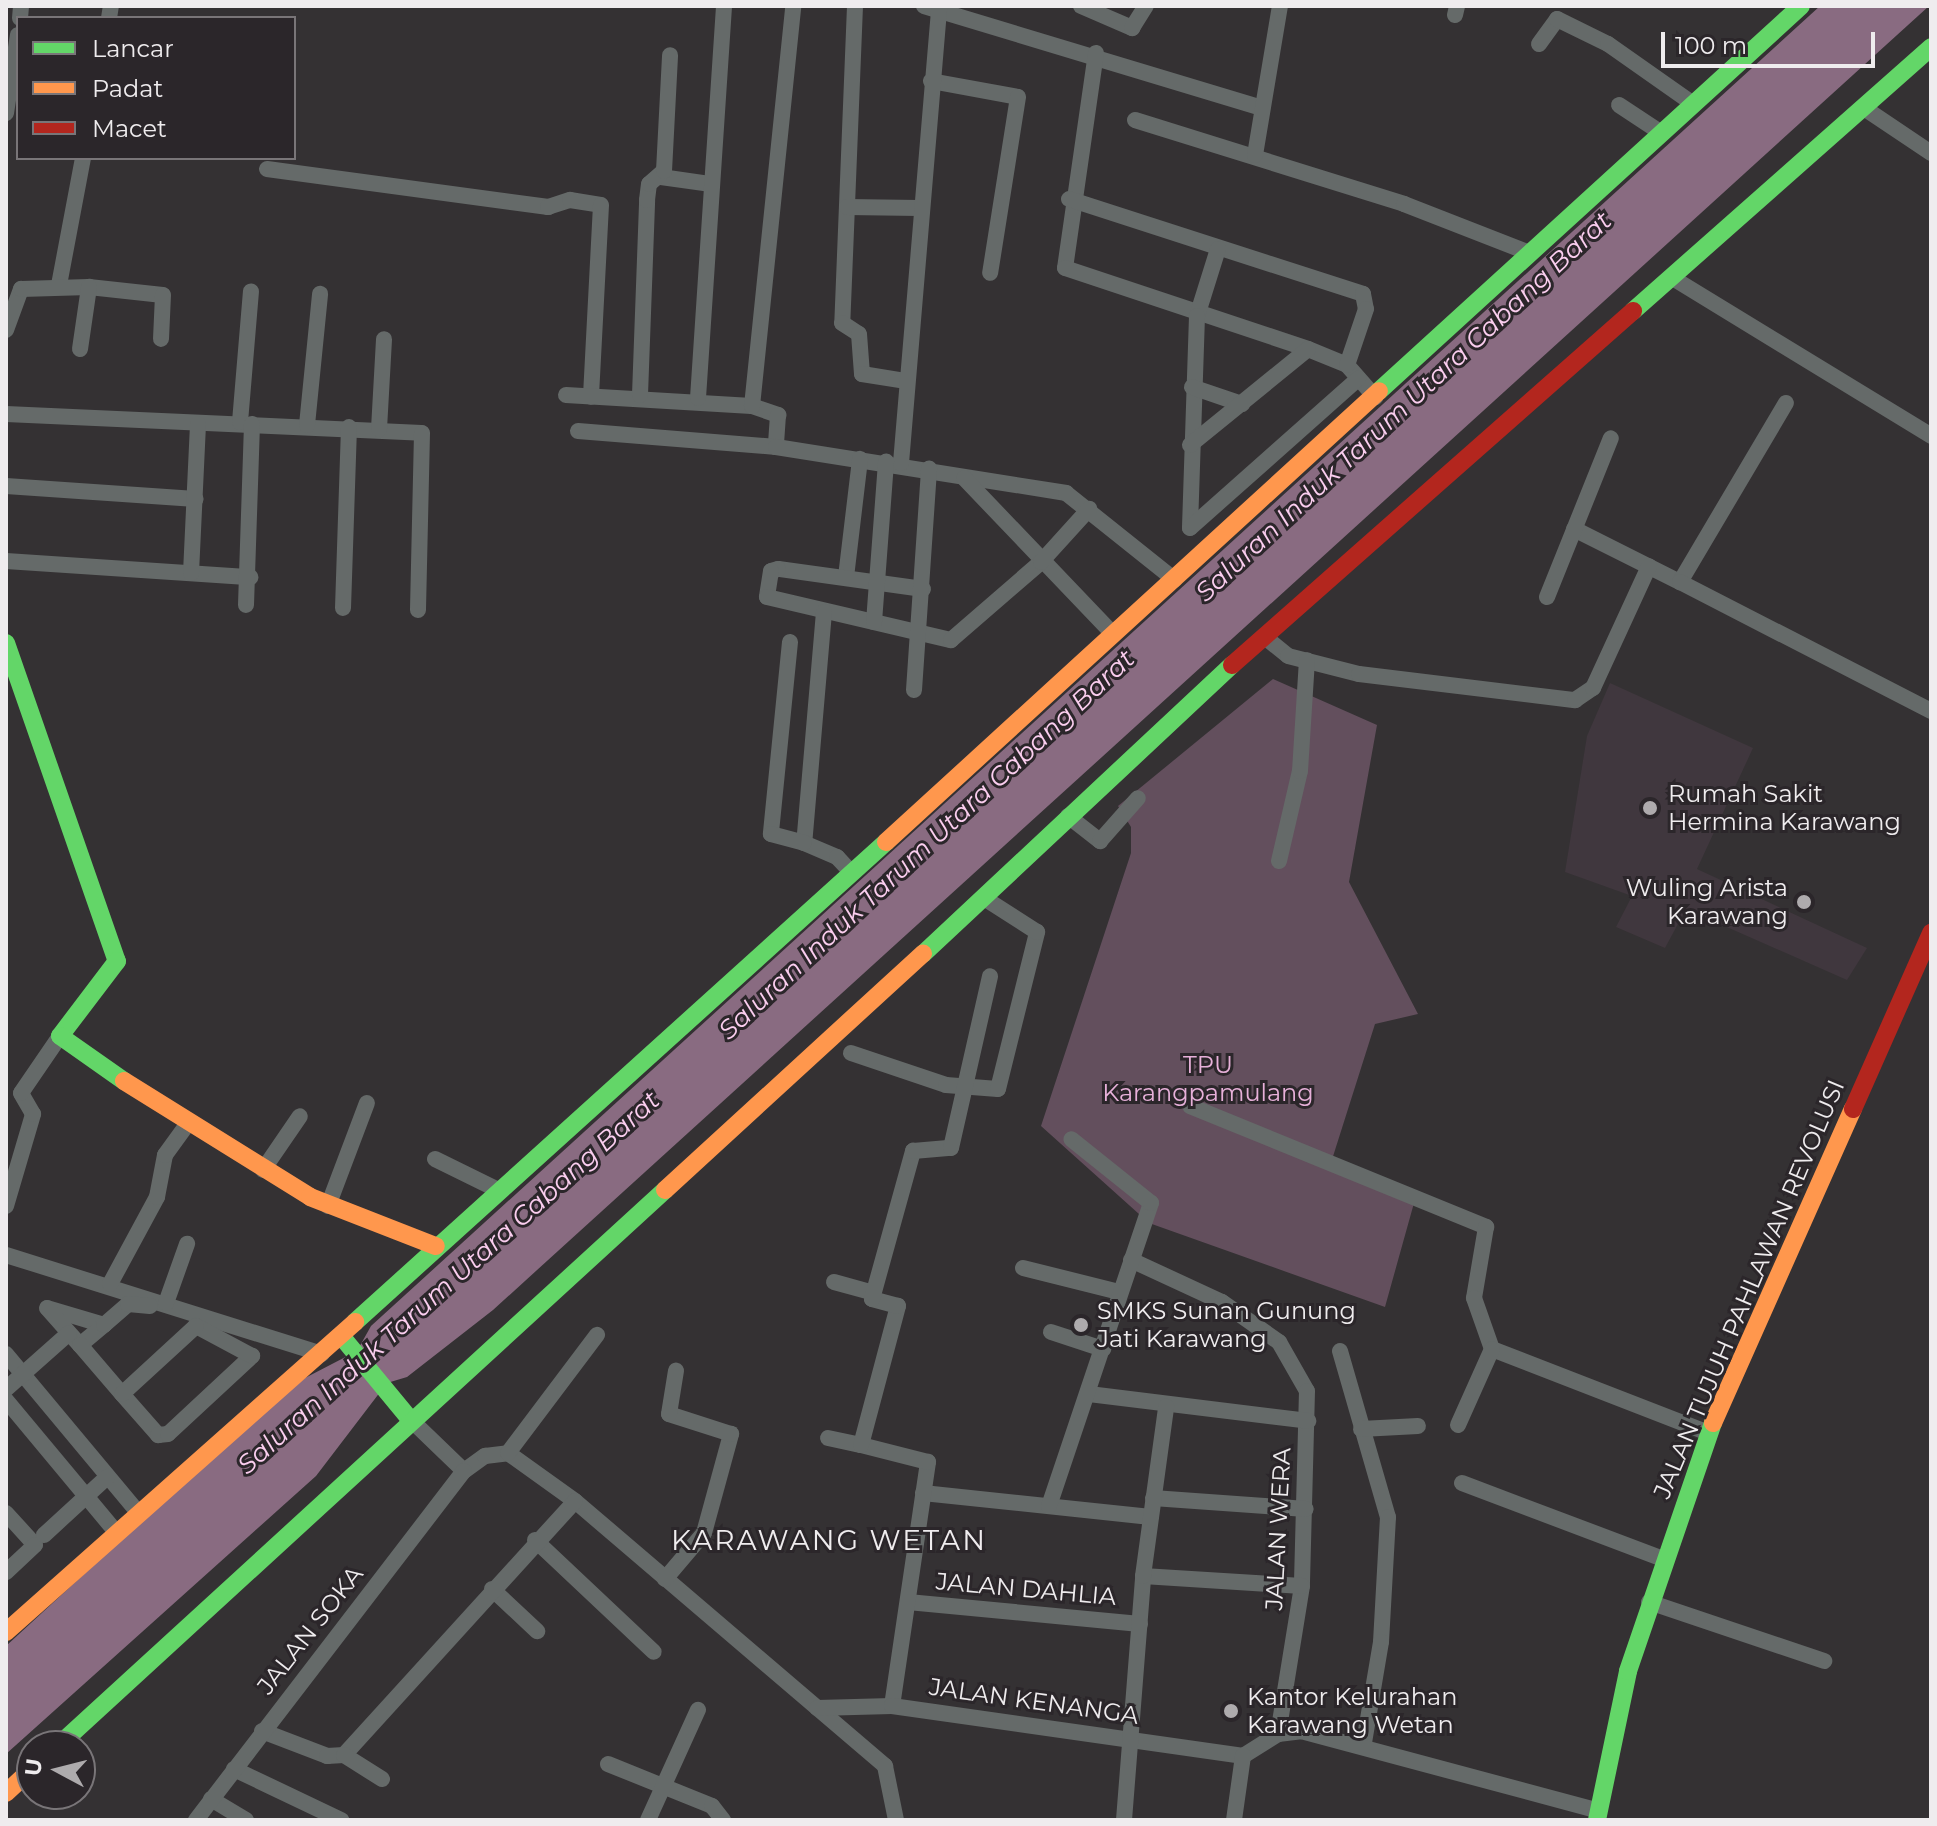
<!DOCTYPE html>
<html>
<head>
<meta charset="utf-8">
<style>
	body { margin:0 }
	#map { position:relative; width:1937px; height:1826px; overflow:hidden; background:#343133; font-family:Montserrat,sans-serif }
	div>[style] { position:absolute }
	[style*='--x'] { left:calc(var(--x)*1px); top:calc(var(--y)*1px); width:calc(var(--w)*1px); rotate:calc(var(--a)*1deg) }
	.built>* { inset:0; background:#40373e }
	.green>* { inset:0; background:#634f5d }
	.water>* { inset:0; background:#896b81 }
	.street>* { height:16px; margin:-8px; padding:0 8px; transform-origin:8px; border-radius:8px; background:#656a69 }
	.fast>* { height:18px; margin:-9px; padding:0 9px; transform-origin:9px; border-radius:9px; background:#63d668 }
	.slow>* { height:18px; margin:-9px; padding:0 9px; transform-origin:9px; border-radius:9px; background:#ff974d }
	.jam>* { height:18px; margin:-9px; padding:0 9px; transform-origin:9px; border-radius:9px; background:#b3261e }
	.dots>* { width:22px; height:22px; translate:-50% -50%; box-sizing:border-box; border:4px solid #2b262a; border-radius:50% }
	span { translate:-50% -50%; white-space:nowrap; text-align:center; line-height:1.15; -webkit-text-stroke:6px #2b262a; paint-order:stroke }
	.poi-label { font-size:24px; color:#efecee }
	.left { translate:0 -50%; text-align:left }
	.right { translate:-100% -50%; text-align:right }
	.park-label { font-size:24px; color:#e7b0d9 }
	.street-label { font-size:24px; color:#efecee }
	.water-label { font-size:26px; color:#fbceef; font-style:italic }
	.quarter-label { font-size:28px; color:#efecee; letter-spacing:2px }
	.frame { position:absolute; inset:0; border:8px solid #efecee; pointer-events:none }
	.legend { position:absolute; left:16px; top:16px; width:280px; height:144px; box-sizing:border-box; background:#2b262a; border:2px solid #797578; margin:0; padding:10px 14px; list-style:none; font-size:24px; color:#efecee }
	.legend li { display:flex; align-items:center; gap:16px; height:40px }
	.legend b { width:40px; border:2px solid #797578 }
	.north { position:absolute; left:16px; top:1730px; width:80px; height:80px; box-sizing:border-box; background:#2b262a; border:2px solid #797578; border-radius:50%; rotate:277deg; font-size:22px; font-weight:700; line-height:32px; text-align:center; color:#efecee }
	.north::after { content:''; display:block; margin:auto; width:28px; height:36px; background:#aeabad; clip-path:polygon(50% 0,100% 100%,50% 72%,0 100%) }
	.scale { position:absolute; left:1661px; top:32px; width:214px; height:36px; box-sizing:border-box; border:4px solid #efecee; border-top:0; padding-left:10px; font-size:24px; line-height:28px; white-space:nowrap; color:#efecee; -webkit-text-stroke:6px #2b262a; paint-order:stroke }
</style>
</head>
<body>
<div id="map">
	<div class="built">
		<div style="clip-path:polygon(1610px 683px,1753px 748px,1697px 869px,1867px 948px,1847px 980px,1686px 909px,1665px 948px,1616px 927px,1632px 896px,1565px 872px,1587px 736px)"></div>
	</div>
	<div class="green">
		<div style="clip-path:polygon(1273px 679px,1377px 725px,1349px 882px,1418px 1014px,1375px 1024px,1329px 1169px,1414px 1203px,1385px 1307px,1149px 1223px,1041px 1126px,1131px 853px,1131px 827px,1118px 806px)"></div>
	</div>
	<div class="water">
		<div style="clip-path:polygon(1820px 6px,1929px 6px,493px 1310px,407px 1377px,387px 1383px,316px 1476px,6px 1754px,6px 1646px,221px 1448px,305px 1378px,357px 1351px,371px 1326px)"></div>
	</div>
	<div class="street">
		<div style="--x:855;--y:6;--w:317;--a:92.3"></div>
		<div style="--x:842;--y:323;--w:20;--a:33"></div>
		<div style="--x:859;--y:334;--w:40;--a:85.7"></div>
		<div style="--x:862;--y:374;--w:45;--a:9"></div>
		<div style="--x:924;--y:6;--w:353;--a:16.8"></div>
		<div style="--x:1081;--y:6;--w:56;--a:23.3"></div>
		<div style="--x:1132;--y:28;--w:26;--a:-58"></div>
		<div style="--x:1455;--y:15;--w:9;--a:-77"></div>
		<div style="--x:20;--y:18;--w:12;--a:-85"></div>
		<div style="--x:109;--y:18;--w:12;--a:-81"></div>
		<div style="--x:1539;--y:44;--w:31;--a:-54"></div>
		<div style="--x:1557;--y:19;--w:57;--a:26.1"></div>
		<div style="--x:1608;--y:44;--w:103;--a:35.1"></div>
		<div style="--x:1096;--y:53;--w:217;--a:98.2"></div>
		<div style="--x:1065;--y:268;--w:256;--a:18.4"></div>
		<div style="--x:1308;--y:349;--w:42;--a:22.3"></div>
		<div style="--x:1347;--y:365;--w:43;--a:48.8"></div>
		<div style="--x:931;--y:81;--w:88;--a:10.4"></div>
		<div style="--x:1018;--y:97;--w:178;--a:99"></div>
		<div style="--x:1619;--y:105;--w:49;--a:33.4"></div>
		<div style="--x:1864;--y:108;--w:81;--a:33.9"></div>
		<div style="--x:6;--y:113;--w:79;--a:-81.3"></div>
		<div style="--x:1135;--y:120;--w:282;--a:17.3"></div>
		<div style="--x:1404;--y:204;--w:135;--a:21.3"></div>
		<div style="--x:1255;--y:155;--w:151;--a:-80.5"></div>
		<div style="--x:267;--y:169;--w:284;--a:7.7"></div>
		<div style="--x:548;--y:207;--w:23;--a:-18"></div>
		<div style="--x:570;--y:200;--w:31;--a:9"></div>
		<div style="--x:601;--y:205;--w:192;--a:93"></div>
		<div style="--x:661;--y:177;--w:49;--a:8.1"></div>
		<div style="--x:1069;--y:199;--w:309;--a:17.9"></div>
		<div style="--x:1363;--y:294;--w:15;--a:79"></div>
		<div style="--x:1366;--y:309;--w:59;--a:108.7"></div>
		<div style="--x:847;--y:207;--w:72;--a:0.8"></div>
		<div style="--x:1218;--y:249;--w:70;--a:107.4"></div>
		<div style="--x:1197;--y:316;--w:212;--a:91.9"></div>
		<div style="--x:1190;--y:528;--w:225;--a:-41.6"></div>
		<div style="--x:1671;--y:277;--w:305;--a:31.4"></div>
		<div style="--x:59;--y:285;--w:129;--a:-79.3"></div>
		<div style="--x:6;--y:330;--w:44;--a:-69.9"></div>
		<div style="--x:21;--y:289;--w:68;--a:-1.7"></div>
		<div style="--x:89;--y:287;--w:74;--a:6.2"></div>
		<div style="--x:163;--y:295;--w:44;--a:92.6"></div>
		<div style="--x:80;--y:349;--w:63;--a:-81.7"></div>
		<div style="--x:1192;--y:387;--w:53;--a:18.8"></div>
		<div style="--x:566;--y:395;--w:186;--a:3.4"></div>
		<div style="--x:752;--y:406;--w:28;--a:19"></div>
		<div style="--x:778;--y:415;--w:32;--a:94"></div>
		<div style="--x:640;--y:395;--w:195;--a:-87.9"></div>
		<div style="--x:647;--y:200;--w:16;--a:-83"></div>
		<div style="--x:649;--y:184;--w:20;--a:-41"></div>
		<div style="--x:664;--y:171;--w:116;--a:-87"></div>
		<div style="--x:698;--y:398;--w:393;--a:-86.2"></div>
		<div style="--x:752;--y:406;--w:402;--a:-84.1"></div>
		<div style="--x:6;--y:414;--w:416;--a:2.6"></div>
		<div style="--x:422;--y:433;--w:177;--a:91.3"></div>
		<div style="--x:240;--y:422;--w:131;--a:-85.2"></div>
		<div style="--x:307;--y:425;--w:132;--a:-84.3"></div>
		<div style="--x:379;--y:429;--w:90;--a:-86.8"></div>
		<div style="--x:578;--y:431;--w:199;--a:4.6"></div>
		<div style="--x:776;--y:447;--w:294;--a:9"></div>
		<div style="--x:1066;--y:493;--w:139;--a:38.6"></div>
		<div style="--x:1190;--y:445;--w:152;--a:-39.1"></div>
		<div style="--x:901;--y:463;--w:459;--a:-85.2"></div>
		<div style="--x:964;--y:478;--w:213;--a:46.3"></div>
		<div style="--x:6;--y:486;--w:190;--a:3.9"></div>
		<div style="--x:1574;--y:529;--w:119;--a:26.6"></div>
		<div style="--x:1680;--y:582;--w:208;--a:-59.4"></div>
		<div style="--x:6;--y:561;--w:245;--a:3.8"></div>
		<div style="--x:191;--y:573;--w:149;--a:-87.3"></div>
		<div style="--x:846;--y:577;--w:119;--a:-83.2"></div>
		<div style="--x:1680;--y:582;--w:282;--a:27.2"></div>
		<div style="--x:923;--y:589;--w:146;--a:-172.1"></div>
		<div style="--x:778;--y:569;--w:7;--a:164"></div>
		<div style="--x:771;--y:571;--w:26;--a:99"></div>
		<div style="--x:767;--y:597;--w:189;--a:13.2"></div>
		<div style="--x:951;--y:640;--w:119;--a:-40.9"></div>
		<div style="--x:1041;--y:562;--w:72;--a:-47.8"></div>
		<div style="--x:1547;--y:597;--w:171;--a:-68.1"></div>
		<div style="--x:246;--y:605;--w:181;--a:-88.1"></div>
		<div style="--x:343;--y:608;--w:181;--a:-88.1"></div>
		<div style="--x:824;--y:612;--w:232;--a:94.9"></div>
		<div style="--x:804;--y:843;--w:36;--a:23"></div>
		<div style="--x:837;--y:857;--w:22;--a:47"></div>
		<div style="--x:874;--y:622;--w:161;--a:-85.7"></div>
		<div style="--x:1266;--y:638;--w:28;--a:39"></div>
		<div style="--x:1288;--y:656;--w:73;--a:14.2"></div>
		<div style="--x:1359;--y:674;--w:218;--a:6.9"></div>
		<div style="--x:1575;--y:700;--w:22;--a:-34"></div>
		<div style="--x:1593;--y:688;--w:134;--a:-65.3"></div>
		<div style="--x:790;--y:642;--w:193;--a:95.7"></div>
		<div style="--x:771;--y:834;--w:34;--a:15"></div>
		<div style="--x:914;--y:690;--w:222;--a:-86.1"></div>
		<div style="--x:1068;--y:816;--w:41;--a:38"></div>
		<div style="--x:1100;--y:841;--w:57;--a:-48.5"></div>
		<div style="--x:1279;--y:861;--w:92;--a:-76.9"></div>
		<div style="--x:1300;--y:771;--w:111;--a:-86.4"></div>
		<div style="--x:851;--y:1053;--w:100;--a:18.6"></div>
		<div style="--x:946;--y:1085;--w:52;--a:4.4"></div>
		<div style="--x:998;--y:1089;--w:162;--a:-76"></div>
		<div style="--x:1037;--y:932;--w:63;--a:-147.3"></div>
		<div style="--x:1190;--y:1106;--w:320;--a:22.2"></div>
		<div style="--x:1486;--y:1227;--w:72;--a:99.6"></div>
		<div style="--x:1474;--y:1298;--w:54;--a:70.6"></div>
		<div style="--x:1492;--y:1349;--w:233;--a:21.2"></div>
		<div style="--x:435;--y:1159;--w:72;--a:26.2"></div>
		<div style="--x:263;--y:1170;--w:65;--a:-55.6"></div>
		<div style="--x:6;--y:1206;--w:96;--a:-73.6"></div>
		<div style="--x:33;--y:1114;--w:24;--a:-120"></div>
		<div style="--x:21;--y:1093;--w:69;--a:-55.6"></div>
		<div style="--x:328;--y:1206;--w:110;--a:-69.3"></div>
		<div style="--x:6;--y:1255;--w:331;--a:17.4"></div>
		<div style="--x:1131;--y:1260;--w:100;--a:24.8"></div>
		<div style="--x:1222;--y:1302;--w:70;--a:35.1"></div>
		<div style="--x:1279;--y:1342;--w:56;--a:60.3"></div>
		<div style="--x:1307;--y:1391;--w:195;--a:91.5"></div>
		<div style="--x:1302;--y:1586;--w:150;--a:99.2"></div>
		<div style="--x:1023;--y:1268;--w:99;--a:14"></div>
		<div style="--x:834;--y:1282;--w:41;--a:15.4"></div>
		<div style="--x:110;--y:1284;--w:99;--a:-61.6"></div>
		<div style="--x:157;--y:1197;--w:43;--a:-79.2"></div>
		<div style="--x:165;--y:1155;--w:37;--a:-54"></div>
		<div style="--x:166;--y:1303;--w:63;--a:-70.4"></div>
		<div style="--x:104;--y:1325;--w:59;--a:-163.4"></div>
		<div style="--x:47;--y:1308;--w:50;--a:48.3"></div>
		<div style="--x:80;--y:1345;--w:31;--a:-40"></div>
		<div style="--x:104;--y:1325;--w:32;--a:-41"></div>
		<div style="--x:128;--y:1304;--w:22;--a:5"></div>
		<div style="--x:1051;--y:1332;--w:55;--a:18.1"></div>
		<div style="--x:80;--y:1345;--w:65;--a:49.4"></div>
		<div style="--x:122;--y:1394;--w:55;--a:48.7"></div>
		<div style="--x:158;--y:1435;--w:10;--a:-6"></div>
		<div style="--x:168;--y:1434;--w:115;--a:-42.9"></div>
		<div style="--x:252;--y:1356;--w:64;--a:-151.8"></div>
		<div style="--x:196;--y:1326;--w:100;--a:137.4"></div>
		<div style="--x:1340;--y:1351;--w:173;--a:73.9"></div>
		<div style="--x:1388;--y:1517;--w:125;--a:93.2"></div>
		<div style="--x:1381;--y:1642;--w:102;--a:99.6"></div>
		<div style="--x:6;--y:1354;--w:203;--a:50.2"></div>
		<div style="--x:6;--y:1389;--w:84;--a:-41.6"></div>
		<div style="--x:1089;--y:1394;--w:221;--a:7"></div>
		<div style="--x:6;--y:1400;--w:170;--a:50.2"></div>
		<div style="--x:409;--y:1418;--w:76;--a:43.9"></div>
		<div style="--x:464;--y:1471;--w:26;--a:-36"></div>
		<div style="--x:485;--y:1456;--w:23;--a:-7"></div>
		<div style="--x:508;--y:1453;--w:82;--a:35.6"></div>
		<div style="--x:575;--y:1501;--w:408;--a:40.5"></div>
		<div style="--x:885;--y:1766;--w:55;--a:78.5"></div>
		<div style="--x:1458;--y:1425;--w:83;--a:-65.9"></div>
		<div style="--x:1361;--y:1429;--w:57;--a:-3"></div>
		<div style="--x:828;--y:1438;--w:34;--a:12"></div>
		<div style="--x:508;--y:1453;--w:148;--a:-53"></div>
		<div style="--x:1462;--y:1483;--w:215;--a:20.7"></div>
		<div style="--x:923;--y:1493;--w:229;--a:6"></div>
		<div style="--x:1153;--y:1498;--w:153;--a:4.1"></div>
		<div style="--x:1049;--y:1506;--w:320;--a:-71.4"></div>
		<div style="--x:1151;--y:1203;--w:102;--a:-141.3"></div>
		<div style="--x:6;--y:1513;--w:43;--a:47.8"></div>
		<div style="--x:35;--y:1545;--w:40;--a:137"></div>
		<div style="--x:44;--y:1535;--w:86;--a:-42.6"></div>
		<div style="--x:535;--y:1540;--w:163;--a:43.3"></div>
		<div style="--x:1143;--y:1576;--w:159;--a:3.6"></div>
		<div style="--x:665;--y:1579;--w:60;--a:-49.7"></div>
		<div style="--x:704;--y:1533;--w:103;--a:-74.7"></div>
		<div style="--x:731;--y:1434;--w:65;--a:-162.1"></div>
		<div style="--x:669;--y:1414;--w:44;--a:-80.8"></div>
		<div style="--x:492;--y:1589;--w:62;--a:43"></div>
		<div style="--x:908;--y:1602;--w:233;--a:5.4"></div>
		<div style="--x:1649;--y:1602;--w:185;--a:18.6"></div>
		<div style="--x:892;--y:1706;--w:247;--a:-81.6"></div>
		<div style="--x:928;--y:1462;--w:69;--a:-165.8"></div>
		<div style="--x:861;--y:1445;--w:144;--a:-75.1"></div>
		<div style="--x:898;--y:1306;--w:27;--a:-165"></div>
		<div style="--x:872;--y:1299;--w:154;--a:-74.5"></div>
		<div style="--x:913;--y:1151;--w:38;--a:-5"></div>
		<div style="--x:951;--y:1148;--w:176;--a:-77.2"></div>
		<div style="--x:817;--y:1708;--w:75;--a:-1.5"></div>
		<div style="--x:892;--y:1706;--w:355;--a:8.1"></div>
		<div style="--x:262;--y:1731;--w:70;--a:21"></div>
		<div style="--x:327;--y:1756;--w:17;--a:-3"></div>
		<div style="--x:344;--y:1755;--w:343;--a:-47.7"></div>
		<div style="--x:344;--y:1755;--w:45;--a:32.3"></div>
		<div style="--x:1243;--y:1756;--w:41;--a:-32.2"></div>
		<div style="--x:1278;--y:1734;--w:23;--a:-7"></div>
		<div style="--x:1301;--y:1731;--w:305;--a:15"></div>
		<div style="--x:608;--y:1764;--w:112;--a:22"></div>
		<div style="--x:712;--y:1806;--w:18;--a:52"></div>
		<div style="--x:234;--y:1769;--w:119;--a:25.5"></div>
		<div style="--x:211;--y:1799;--w:41;--a:31"></div>
		<div style="--x:196;--y:1820;--w:440;--a:-52.5"></div>
		<div style="--x:648;--y:1820;--w:121;--a:-65.6"></div>
		<div style="--x:1124;--y:1820;--w:245;--a:-85.5"></div>
		<div style="--x:1143;--y:1576;--w:171;--a:-82.2"></div>
		<div style="--x:1234;--y:1820;--w:65;--a:-82"></div>
	</div>
	<div class="fast">
		<div style="--x:1633;--y:311;--w:398;--a:-41.5"></div>
		<div style="--x:1379;--y:391;--w:571;--a:-42.37"></div>
		<div style="--x:6;--y:643;--w:337;--a:70.8"></div>
		<div style="--x:117;--y:961;--w:94;--a:127.2"></div>
		<div style="--x:60;--y:1036;--w:78;--a:35.1"></div>
		<div style="--x:923;--y:954;--w:423;--a:-43.1"></div>
		<div style="--x:355;--y:1322;--w:716;--a:-42.11"></div>
		<div style="--x:342;--y:1337;--w:105;--a:50.4"></div>
		<div style="--x:58;--y:1746;--w:823;--a:-42.49"></div>
		<div style="--x:1597;--y:1820;--w:152;--a:-78.2"></div>
		<div style="--x:1628;--y:1671;--w:262;--a:-71.1"></div>
	</div>
	<div class="slow">
		<div style="--x:886;--y:842;--w:668;--a:-42.45"></div>
		<div style="--x:124;--y:1081;--w:219;--a:31.9"></div>
		<div style="--x:310;--y:1197;--w:135;--a:21.3"></div>
		<div style="--x:665;--y:1190;--w:350;--a:-42.5"></div>
		<div style="--x:1713;--y:1423;--w:344;--a:-66"></div>
		<div style="--x:6;--y:1632;--w:467;--a:-41.6"></div>
		<div style="--x:6;--y:1793;--w:35;--a:-43"></div>
	</div>
	<div class="jam">
		<div style="--x:1232;--y:665;--w:535;--a:-41.44"></div>
		<div style="--x:1853;--y:1109;--w:193;--a:-66.1"></div>
	</div>
	<div class="dots">
		<div style="left:1650px;top:808px;background:#aeabad"></div>
		<div style="left:1804px;top:902px;background:#aeabad"></div>
		<div style="left:1081px;top:1325px;background:#aeabad"></div>
		<div style="left:1231px;top:1711px;background:#aeabad"></div>
	</div>
	<div class="poi-label">
		<span class="left" style="left:1668px;top:808px">Rumah Sakit<br>Hermina Karawang</span>
		<span class="right" style="left:1788px;top:902px">Wuling Arista<br>Karawang</span>
		<span class="left" style="left:1097px;top:1325px">SMKS Sunan Gunung<br>Jati Karawang</span>
		<span class="left" style="left:1247px;top:1711px">Kantor Kelurahan<br>Karawang Wetan</span>
	</div>
	<div class="park-label">
		<span style="left:1208px;top:1079px">TPU<br>Karangpamulang</span>
	</div>
	<div class="street-label">
		<span style="left:1749px;top:1289px;rotate:-67deg">JALAN TUJUH PAHLAWAN REVOLUSI</span>
		<span style="left:1278px;top:1529px;rotate:-87deg">JALAN WERA</span>
		<span style="left:1026px;top:1589px;rotate:5deg">JALAN DAHLIA</span>
		<span style="left:310px;top:1630px;rotate:-52deg">JALAN SOKA</span>
		<span style="left:1034px;top:1701px;rotate:8deg">JALAN KENANGA</span>
	</div>
	<div class="water-label">
		<span style="left:1404px;top:407px;rotate:-43deg">Saluran Induk Tarum Utara Cabang Barat</span>
		<span style="left:927px;top:845px;rotate:-43deg">Saluran Induk Tarum Utara Cabang Barat</span>
		<span style="left:449px;top:1283px;rotate:-42deg">Saluran Induk Tarum Utara Cabang Barat</span>
	</div>
	<div class="quarter-label">
		<span style="left:829px;top:1540px">KARAWANG WETAN</span>
	</div>
	<div class="frame"></div>
	<ul class="legend">
	<li><b style="height:10px;background:#63d668"></b>Lancar</li>
	<li><b style="height:10px;background:#ff974d"></b>Padat</li>
	<li><b style="height:10px;background:#b3261e"></b>Macet</li>
	</ul>
	<div class="north">U</div>
	<div class="scale">100 m</div>
</div>
</body>
</html>
